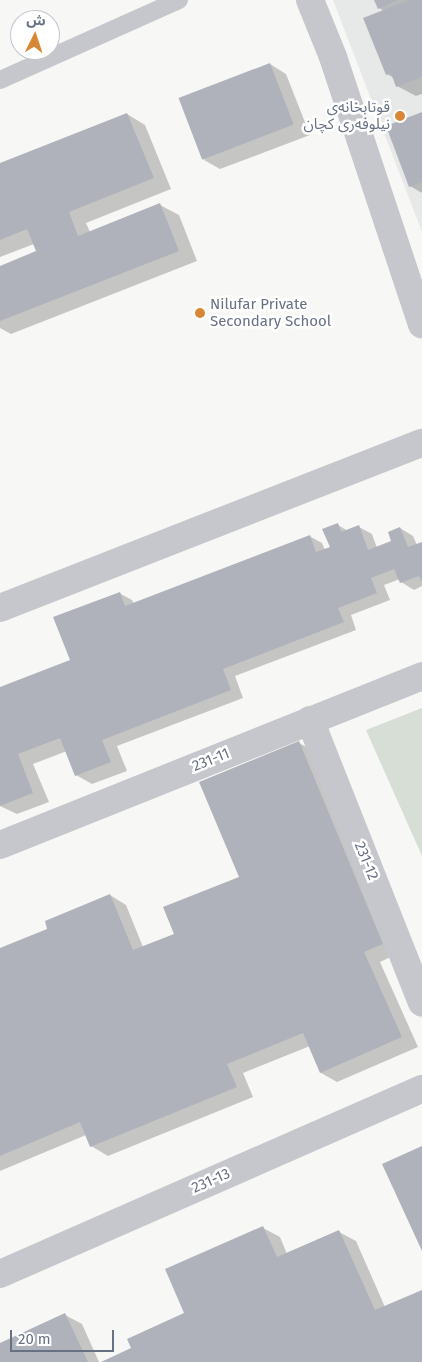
<!DOCTYPE html>
<html>
<head>
<meta charset="utf-8">
<style>
	body { margin:0 }
	#map { position:relative; width:422px; height:1362px; overflow:hidden; background:#f7f7f5; font-family:"Fira Sans","Noto Sans Arabic",sans-serif }
	div>[style] { position:absolute }
	[style*='--x'] { left:calc(var(--x)*1px); top:calc(var(--y)*1px); width:calc(var(--w)*1px); rotate:calc(var(--a)*1deg) }
	.built>* { inset:0; background:#e7e8e8 }
	.green>* { inset:0; background:#d7ded6 }
	.shadow>* { inset:0; background:#0003 }
	.building>* { inset:0; background:#afb2bb; transform-origin:0 0 }
	.lane>* { height:18px; margin:-9px; padding:0 9px; transform-origin:9px; border-radius:9px; background:#c6c7cc }
	.street>* { height:28px; margin:-14px; padding:0 14px; transform-origin:14px; border-radius:14px; background:#c6c7cc }
	.dots>* { width:14px; height:14px; translate:-50% -50%; box-sizing:border-box; border:2px solid #fff; border-radius:50% }
	span { translate:-50% -50%; white-space:nowrap; text-align:center; line-height:1.15; -webkit-text-stroke:5px #fff; paint-order:stroke }
	.poi-label { font-size:15px; color:#687084 }
	.right { translate:-100% -50%; text-align:right }
	.left { translate:0 -50%; text-align:left }
	.street-label { font-size:15px; color:#687084 }
	.north { position:absolute; left:10px; top:10px; width:50px; height:50px; box-sizing:border-box; background:#fff; border:1px solid #c3c6ce; border-radius:50%; rotate:4deg; font-size:14px; font-weight:700; line-height:20px; text-align:center; color:#687084 }
	.north::after { content:''; display:block; margin:auto; width:18px; height:22px; background:#d88734; clip-path:polygon(50% 0,100% 100%,50% 72%,0 100%) }
	.scale { position:absolute; left:10px; top:1330px; width:104px; height:22px; box-sizing:border-box; border:2px solid #687084; border-top:0; padding-left:6px; font-size:15px; line-height:18px; white-space:nowrap; color:#687084; -webkit-text-stroke:4px #fff; paint-order:stroke }
</style>
</head>
<body>
<div id="map">
	<div class="built">
		<div style="clip-path:polygon(333px 0,422px 0,422px 232px)"></div>
	</div>
	<div class="green">
		<div style="clip-path:polygon(422px 708px,422px 856px,366px 730px)"></div>
	</div>
	<div class="shadow">
		<div style="clip-path:polygon(375px 0,422px 0,422px 94px,416px 96px,397px 86px,394px 78px,387px 74px,384px 11px,379px 8px)"></div>
		<div style="clip-path:polygon(270px 64px,286px 74px,310px 135px,220px 169px,204px 160px)"></div>
		<div style="clip-path:polygon(422px 113px,422px 193px,410px 186px)"></div>
		<div style="clip-path:polygon(127px 114px,145px 125px,171px 189px,86px 223px,90px 232px,160px 205px,179px 215px,197px 261px,11px 334px,0 328px,0 267px,38px 252px,34px 244px,0 257px,0 164px)"></div>
		<div style="clip-path:polygon(338px 525px,348px 531px,359px 527px,372px 534px,377px 548px,393px 542px,400px 528px,413px 536px,417px 545px,422px 543px,422px 586px,414px 590px,401px 582px,400px 579px,384px 585px,390px 600px,351px 615px,356px 630px,235px 676px,243px 698px,117px 746px,127px 771px,92px 784px,76px 775px,67px 751px,33px 764px,49px 802px,17px 814px,0 806px,0 689px,72px 660px,119px 593px,132px 600px,134px 604px,309px 536px,322px 543px,325px 550px,331px 548px)"></div>
		<div style="clip-path:polygon(299px 743px,312px 750px,399px 953px,380px 962px,418px 1047px,337px 1082px,321px 1073px,310px 1046px,243px 1073px,253px 1097px,108px 1156px,91px 1146px,86px 1135px,0 1171px,0 950px,49px 930px,110px 895px,126px 905px,143px 947px,175px 934px,241px 877px)"></div>
		<div style="clip-path:polygon(263px 1228px,280px 1237px,287px 1254px,339px 1232px,356px 1241px,385px 1307px,422px 1291px,422px 1362px,104px 1362px,132px 1349px,184px 1314px)"></div>
		<div style="clip-path:polygon(65px 1315px,82px 1324px,99px 1362px,0 1362px,0 1345px)"></div>
	</div>
	<div class="building">
		<div style="clip-path:polygon(374px 0,398px 0,378px 9px)"></div>
		<div style="clip-path:polygon(409px 0,422px 0,422px 77px,396px 87px,391px 73px,386px 75px,363px 18px)"></div>
		<div style="left:270px;top:63px;width:66px;height:98px;rotate:69deg"></div>
		<div style="clip-path:polygon(422px 112px,422px 182px,409px 187px,386px 126px)"></div>
		<div style="clip-path:polygon(127px 113px,154px 178px,69px 212px,78px 236px,160px 203px,179px 251px,0 321px,0 266px,36px 251px,27px 229px,0 240px,0 163px)"></div>
		<div style="clip-path:polygon(338px 523px,341px 532px,359px 525px,368px 550px,391px 541px,388px 532px,400px 527px,408px 547px,422px 542px,422px 582px,419px 576px,400px 583px,394px 569px,371px 578px,377px 593px,338px 608px,344px 622px,223px 669px,231px 690px,102px 740px,111px 762px,75px 776px,60px 738px,18px 754px,33px 793px,0 806px,0 687px,70px 660px,53px 617px,120px 592px,125px 606px,310px 535px,316px 552px,330px 547px,322px 529px)"></div>
		<div style="clip-path:polygon(299px 741px,383px 944px,364px 952px,402px 1037px,320px 1073px,303px 1033px,227px 1064px,237px 1087px,90px 1147px,80px 1122px,0 1156px,0 948px,47px 929px,45px 921px,110px 894px,133px 950px,174px 934px,163px 907px,239px 877px,199px 782px)"></div>
		<div style="clip-path:polygon(422px 1146px,422px 1251px,382px 1164px)"></div>
		<div style="clip-path:polygon(263px 1226px,277px 1257px,339px 1230px,375px 1310px,422px 1290px,422px 1362px,101px 1362px,131px 1348px,127px 1339px,184px 1313px,165px 1269px)"></div>
		<div style="clip-path:polygon(65px 1313px,88px 1362px,0 1362px,0 1343px)"></div>
	</div>
	<div class="lane">
		<div style="--x:0;--y:80;--w:196;--a:-24.1"></div>
	</div>
	<div class="street">
		<div style="--x:310;--y:0;--w:61;--a:68"></div>
		<div style="--x:333;--y:57;--w:282;--a:71.6"></div>
		<div style="--x:0;--y:608;--w:453;--a:-21.4"></div>
		<div style="--x:310;--y:720;--w:304;--a:68.4"></div>
		<div style="--x:0;--y:845;--w:455;--a:-21.8"></div>
		<div style="--x:0;--y:1274;--w:461;--a:-23.7"></div>
	</div>
	<div class="dots">
		<div style="left:400px;top:116px;background:#d88734"></div>
		<div style="left:200px;top:313px;background:#d88734"></div>
	</div>
	<div class="poi-label">
		<span class="right" style="left:390px;top:116px">قوتابخانەی<br>نیلوفەری کچان</span>
		<span class="left" style="left:210px;top:313px">Nilufar Private<br>Secondary School</span>
	</div>
	<div class="street-label">
		<span style="left:211px;top:760px;rotate:-22deg">231-11</span>
		<span style="left:366px;top:861px;rotate:68deg">231-12</span>
		<span style="left:211px;top:1181px;rotate:-24deg">231-13</span>
	</div>
	<div class="north">ش</div>
	<div class="scale">20 m</div>
</div>
</body>
</html>
